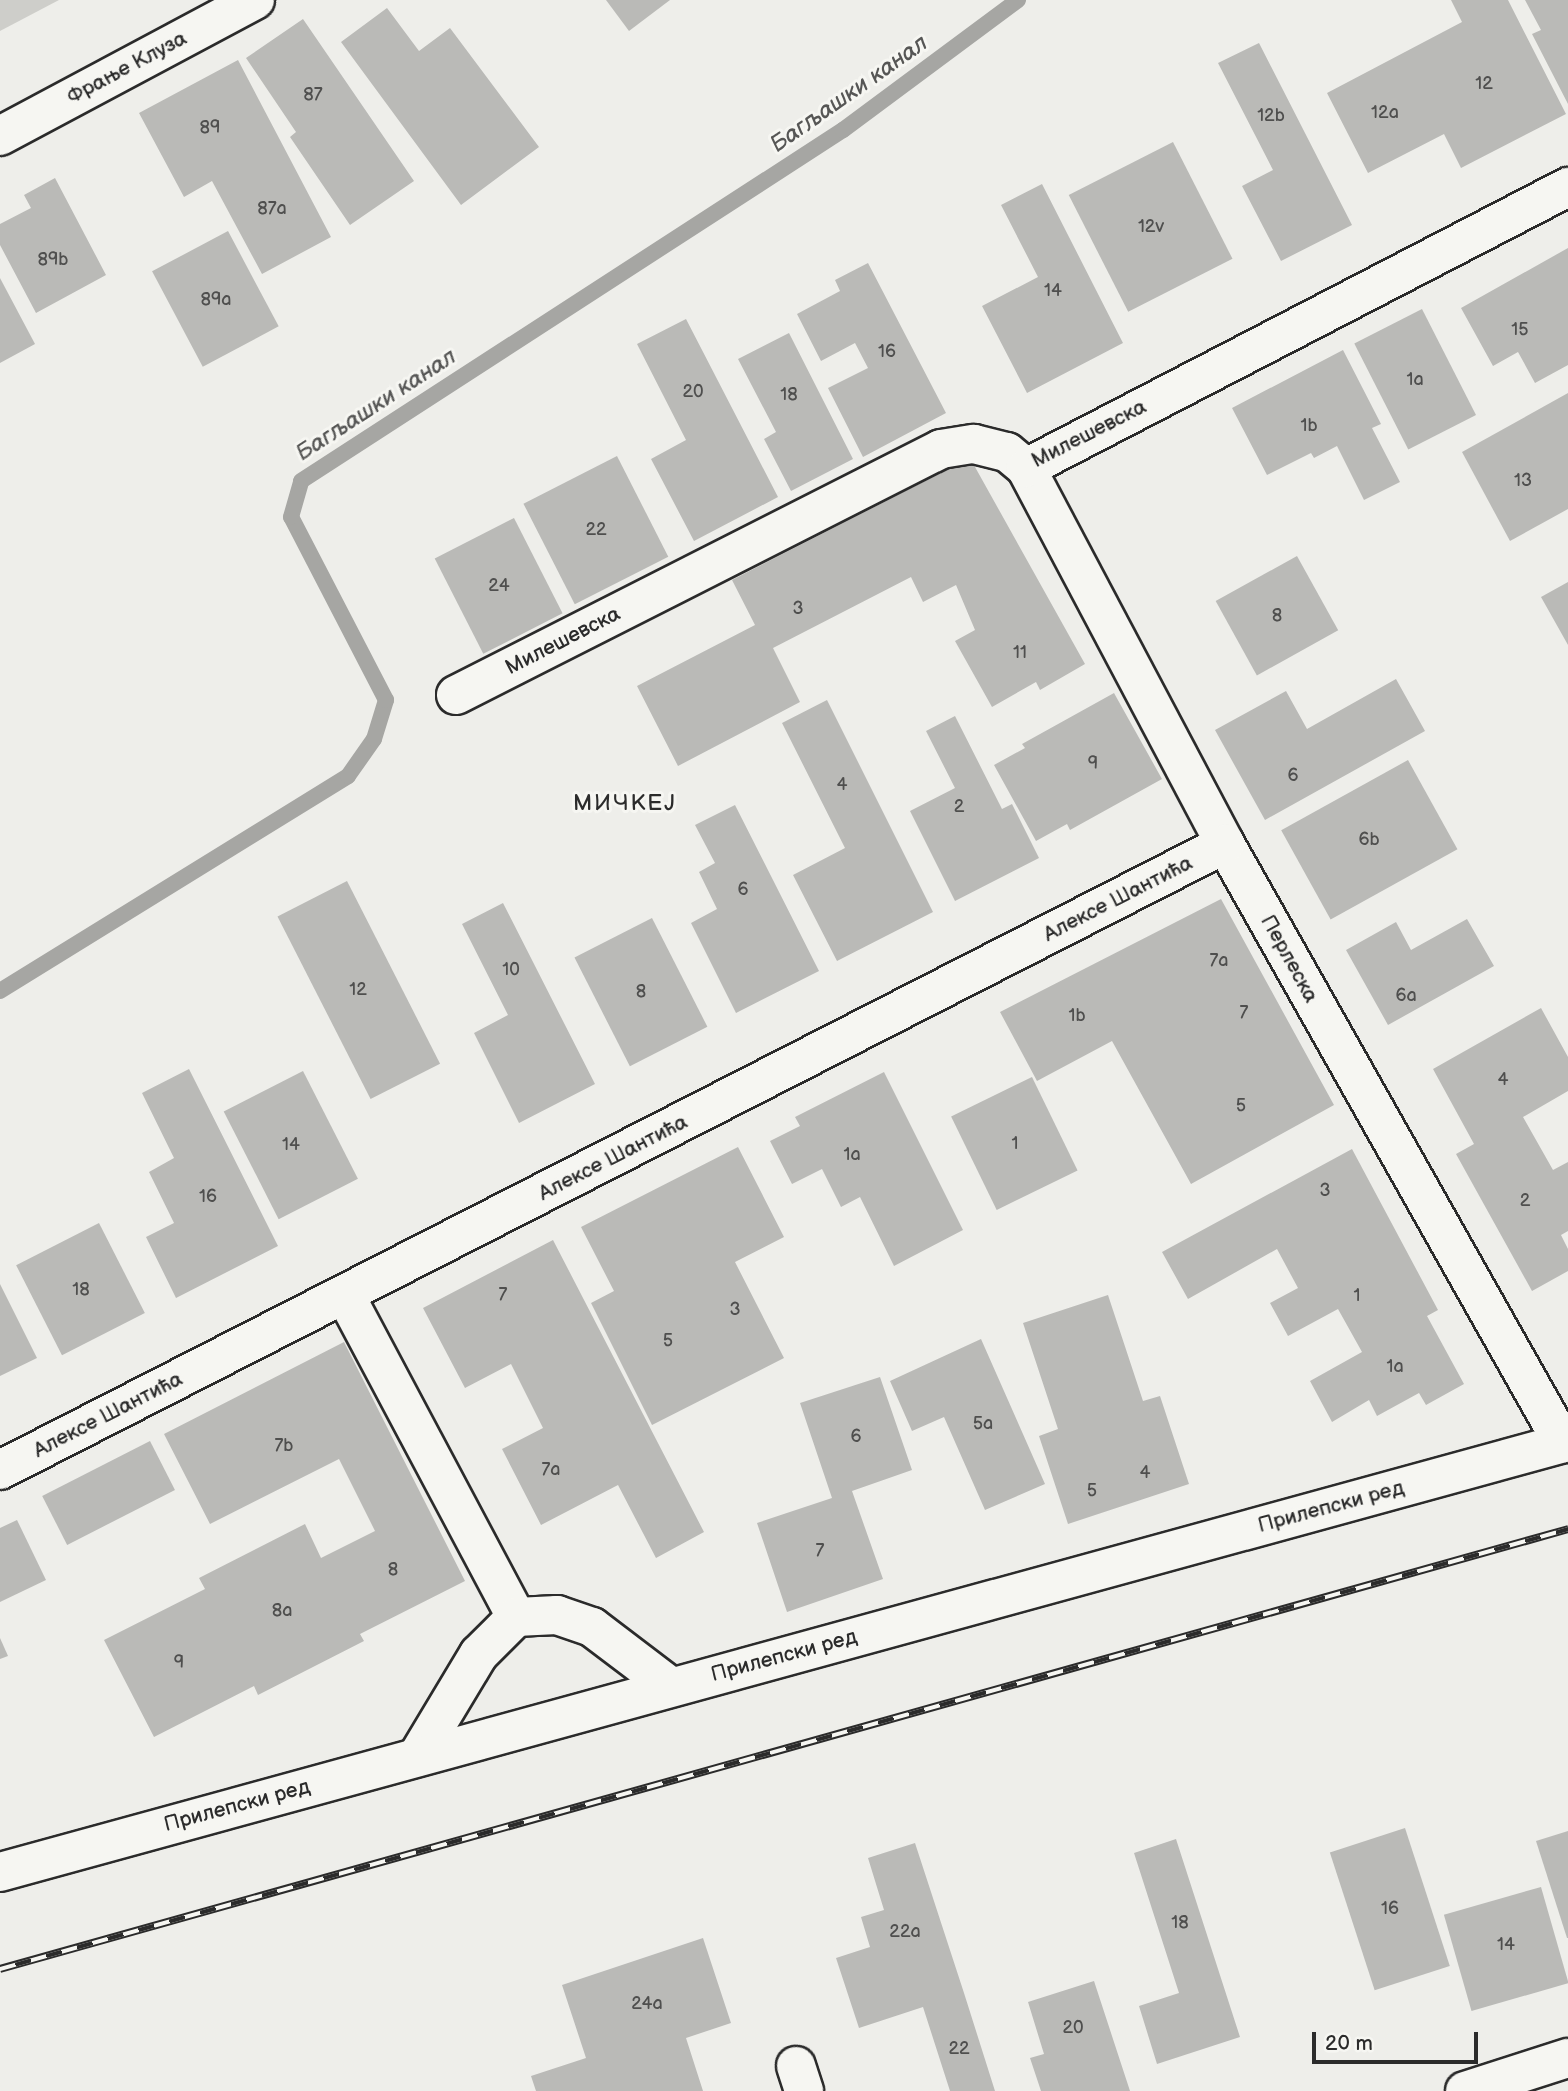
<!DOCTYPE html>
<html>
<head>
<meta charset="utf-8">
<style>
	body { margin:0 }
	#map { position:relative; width:1568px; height:2091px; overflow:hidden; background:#eeeeea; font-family:"Balsamiq Sans",sans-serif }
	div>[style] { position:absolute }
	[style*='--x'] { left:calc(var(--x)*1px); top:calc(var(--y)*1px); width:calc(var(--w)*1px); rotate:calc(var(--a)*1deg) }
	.green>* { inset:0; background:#cececa }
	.stream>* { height:16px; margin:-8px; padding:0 8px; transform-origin:8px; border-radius:8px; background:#a6a6a3 }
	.building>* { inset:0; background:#babab7; transform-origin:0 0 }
	.roads { filter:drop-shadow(2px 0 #2b2b2b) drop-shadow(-2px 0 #2b2b2b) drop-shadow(0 2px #2b2b2b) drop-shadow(0 -2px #2b2b2b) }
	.minor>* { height:38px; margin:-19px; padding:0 19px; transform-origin:19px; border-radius:19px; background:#f6f6f2 }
	.rail>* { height:8px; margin-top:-4px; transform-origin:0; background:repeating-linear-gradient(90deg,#f6f6f2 0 16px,#2b2b2b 0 32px); box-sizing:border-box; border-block:2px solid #2b2b2b }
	span { translate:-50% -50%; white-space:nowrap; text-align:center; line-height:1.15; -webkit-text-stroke:6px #f6f6f2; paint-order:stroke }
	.number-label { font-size:18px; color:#4f4f4e }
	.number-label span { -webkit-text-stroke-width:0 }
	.street-label { font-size:21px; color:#2b2b2b }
	.water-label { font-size:23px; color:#565655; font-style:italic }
	.neighbourhood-label { font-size:23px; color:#2b2b2b; letter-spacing:2px }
	.scale { position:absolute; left:1312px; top:2032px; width:166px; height:32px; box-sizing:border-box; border:4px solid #2b2b2b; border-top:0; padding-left:9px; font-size:21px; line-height:24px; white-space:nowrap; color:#2b2b2b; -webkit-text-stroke:5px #f6f6f2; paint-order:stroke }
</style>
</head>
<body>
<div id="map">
	<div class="green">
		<div style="clip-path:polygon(0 0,59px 0,0 31px)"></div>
	</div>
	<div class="stream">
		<div style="--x:0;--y:991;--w:409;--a:-31.7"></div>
		<div style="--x:348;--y:776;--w:45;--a:-54.9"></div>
		<div style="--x:374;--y:739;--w:41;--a:-72.9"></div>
		<div style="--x:386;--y:700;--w:206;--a:-117.4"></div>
		<div style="--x:291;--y:517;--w:37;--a:-74"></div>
		<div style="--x:301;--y:481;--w:646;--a:-32.93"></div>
		<div style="--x:843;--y:130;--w:218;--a:-36.6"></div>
	</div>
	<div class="building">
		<div style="clip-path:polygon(606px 0,670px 0,629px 31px)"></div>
		<div style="clip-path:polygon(1451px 0,1508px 0,1566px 114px,1461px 168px,1444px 134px,1368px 173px,1327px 93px,1462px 22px)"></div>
		<div style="clip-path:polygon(1525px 0,1568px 0,1568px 104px,1532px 34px,1541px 30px)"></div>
		<div style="clip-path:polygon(387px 8px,419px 51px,450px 28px,539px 147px,461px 205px,341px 42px)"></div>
		<div style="clip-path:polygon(303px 19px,414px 181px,350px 225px,290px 137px,296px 132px,246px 58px)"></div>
		<div style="clip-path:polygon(1259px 43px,1352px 225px,1281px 261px,1242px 186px,1273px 170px,1218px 63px)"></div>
		<div style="clip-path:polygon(238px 60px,331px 237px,262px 274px,212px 181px,184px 197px,139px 113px)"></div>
		<div style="left:1173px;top:142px;width:131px;height:117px;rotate:63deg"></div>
		<div style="clip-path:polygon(55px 178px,106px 275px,36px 313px,0 245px,0 224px,31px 208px,24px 195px)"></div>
		<div style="clip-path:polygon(1042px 184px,1123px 343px,1027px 393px,982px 306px,1038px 277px,1001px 205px)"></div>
		<div style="left:228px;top:231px;width:108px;height:86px;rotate:62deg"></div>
		<div style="clip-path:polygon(1568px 248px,1568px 365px,1535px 383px,1518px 352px,1493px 366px,1461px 308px)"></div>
		<div style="clip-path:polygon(868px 263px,946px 413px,863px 457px,828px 388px,868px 368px,855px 343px,821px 361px,797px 314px,840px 291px,835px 280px)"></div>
		<div style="clip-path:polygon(0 278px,35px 344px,0 363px)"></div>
		<div style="left:1422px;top:309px;width:119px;height:76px;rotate:63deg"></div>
		<div style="clip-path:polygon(686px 319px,778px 497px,694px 541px,651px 459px,686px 440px,637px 344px)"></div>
		<div style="clip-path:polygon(789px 333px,853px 459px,791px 491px,764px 439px,776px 432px,738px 359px)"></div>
		<div style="clip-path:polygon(1343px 350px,1381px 424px,1372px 428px,1400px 482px,1364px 500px,1337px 446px,1314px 458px,1311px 453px,1267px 475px,1232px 408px)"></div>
		<div style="clip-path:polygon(1568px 393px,1568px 509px,1510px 541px,1462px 452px)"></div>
		<div style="left:617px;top:456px;width:113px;height:105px;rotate:63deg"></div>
		<div style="clip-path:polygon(970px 458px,1085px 664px,1040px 690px,1036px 682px,992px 707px,955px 641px,975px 630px,956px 585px,923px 602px,911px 577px,773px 648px,800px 702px,678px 766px,637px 686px,755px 625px,732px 580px)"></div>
		<div style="left:514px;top:518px;width:107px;height:89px;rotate:63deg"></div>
		<div style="left:1297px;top:556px;width:85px;height:93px;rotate:61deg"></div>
		<div style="clip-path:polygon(1568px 582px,1568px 645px,1541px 597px)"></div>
		<div style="clip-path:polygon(1396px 679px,1425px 731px,1265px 820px,1215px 730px,1286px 691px,1307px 729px)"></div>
		<div style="clip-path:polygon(1114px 693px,1162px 779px,1070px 830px,1067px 824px,1036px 841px,994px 765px,1025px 748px,1022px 744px)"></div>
		<div style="clip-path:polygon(827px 700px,933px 912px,837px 961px,793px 875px,845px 848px,782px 723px)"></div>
		<div style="clip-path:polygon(955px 716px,1002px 809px,1012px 804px,1039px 858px,955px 901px,910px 811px,955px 788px,926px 731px)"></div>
		<div style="left:1408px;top:760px;width:102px;height:145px;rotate:61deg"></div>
		<div style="clip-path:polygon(735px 805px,819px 971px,736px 1013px,691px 923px,717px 909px,699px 872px,715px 863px,695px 825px)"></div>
		<div style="left:347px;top:881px;width:205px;height:78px;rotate:63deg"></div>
		<div style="clip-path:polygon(1221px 899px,1334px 1105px,1191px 1184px,1112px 1041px,1037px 1081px,1000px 1012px)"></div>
		<div style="clip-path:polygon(503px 903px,595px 1084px,519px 1123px,474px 1033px,508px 1015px,462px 924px)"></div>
		<div style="left:652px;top:918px;width:122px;height:87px;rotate:63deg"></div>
		<div style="clip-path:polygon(1467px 919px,1494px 966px,1388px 1025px,1346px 950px,1396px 922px,1411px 950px)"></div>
		<div style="clip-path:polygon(1541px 1008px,1568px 1057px,1568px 1091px,1523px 1117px,1553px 1170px,1568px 1162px,1568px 1231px,1561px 1235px,1568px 1249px,1568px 1271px,1532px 1291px,1456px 1154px,1474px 1144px,1433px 1069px)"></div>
		<div style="clip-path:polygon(189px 1069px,278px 1246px,176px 1298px,146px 1237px,174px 1223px,149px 1172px,174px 1158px,142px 1093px)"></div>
		<div style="left:303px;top:1071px;width:121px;height:89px;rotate:63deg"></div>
		<div style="clip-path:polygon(884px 1072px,963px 1230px,894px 1266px,860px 1197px,841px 1207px,822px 1169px,792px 1184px,770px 1141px,800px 1126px,795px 1117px)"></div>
		<div style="left:1032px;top:1077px;width:104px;height:90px;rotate:64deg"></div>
		<div style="clip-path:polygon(738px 1147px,784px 1237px,735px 1262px,784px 1358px,652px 1425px,591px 1303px,614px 1291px,581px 1227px)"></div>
		<div style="clip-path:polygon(1352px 1149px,1438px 1310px,1427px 1316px,1464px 1384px,1426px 1405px,1419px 1393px,1377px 1416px,1369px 1400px,1332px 1422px,1310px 1381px,1362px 1352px,1338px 1309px,1288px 1336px,1270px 1303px,1298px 1288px,1277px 1249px,1188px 1299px,1162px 1252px)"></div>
		<div style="left:99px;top:1223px;width:101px;height:93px;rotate:63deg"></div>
		<div style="clip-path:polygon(553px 1240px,704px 1532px,656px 1558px,618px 1485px,541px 1525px,502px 1449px,543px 1428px,511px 1364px,465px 1388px,423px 1308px)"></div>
		<div style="clip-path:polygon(0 1284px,37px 1358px,0 1376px)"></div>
		<div style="clip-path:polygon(1108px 1295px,1143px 1401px,1160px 1396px,1189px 1484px,1068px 1524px,1039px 1436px,1058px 1429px,1023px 1323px)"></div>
		<div style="clip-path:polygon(981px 1339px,1045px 1484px,985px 1510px,944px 1417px,912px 1431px,890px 1381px)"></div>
		<div style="clip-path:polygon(344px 1342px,465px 1581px,360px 1634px,364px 1641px,258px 1695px,254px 1686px,154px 1737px,104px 1640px,205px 1589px,199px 1578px,305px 1524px,321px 1558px,375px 1531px,339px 1459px,210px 1524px,164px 1434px)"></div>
		<div style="clip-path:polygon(880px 1377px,912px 1470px,852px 1491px,883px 1579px,787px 1612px,757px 1523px,832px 1498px,800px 1403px)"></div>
		<div style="left:150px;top:1441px;width:55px;height:121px;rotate:63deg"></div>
		<div style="clip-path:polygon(17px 1520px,46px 1580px,0 1602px,0 1528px)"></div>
		<div style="clip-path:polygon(0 1638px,8px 1656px,0 1659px)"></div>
		<div style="left:1405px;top:1828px;width:145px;height:79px;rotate:72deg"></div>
		<div style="clip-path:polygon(1568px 1831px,1568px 1938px,1567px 1938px,1536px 1841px)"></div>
		<div style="clip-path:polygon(1176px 1839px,1240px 2037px,1157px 2064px,1139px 2006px,1179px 1993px,1134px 1853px)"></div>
		<div style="clip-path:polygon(915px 1843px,964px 1993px,995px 2091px,950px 2091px,923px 2007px,859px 2028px,836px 1958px,870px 1947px,861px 1917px,884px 1910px,868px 1858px)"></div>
		<div style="left:1541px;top:1887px;width:100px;height:101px;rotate:74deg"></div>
		<div style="clip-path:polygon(703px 1938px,731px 2023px,686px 2038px,703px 2091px,536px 2091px,531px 2076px,586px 2058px,562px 1985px)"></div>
		<div style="clip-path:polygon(1094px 1981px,1130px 2091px,1041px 2091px,1030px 2058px,1044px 2054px,1028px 2002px)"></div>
	</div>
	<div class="roads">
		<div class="minor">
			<div style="--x:0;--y:136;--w:289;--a:-28.1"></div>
			<div style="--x:1026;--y:468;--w:425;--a:62.1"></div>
			<div style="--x:1225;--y:844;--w:688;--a:60.57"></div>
			<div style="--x:456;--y:695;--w:544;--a:-26.89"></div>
			<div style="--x:941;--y:449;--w:33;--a:-9"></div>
			<div style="--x:974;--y:444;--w:34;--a:14"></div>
			<div style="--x:1007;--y:452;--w:25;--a:40"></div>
			<div style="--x:1026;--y:468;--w:611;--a:-27.4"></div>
			<div style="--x:345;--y:1295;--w:365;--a:62"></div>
			<div style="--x:0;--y:1470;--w:1376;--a:-27.07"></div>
			<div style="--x:417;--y:1757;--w:120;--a:-59"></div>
			<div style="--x:479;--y:1654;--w:52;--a:-45"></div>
			<div style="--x:516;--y:1617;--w:41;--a:-2.8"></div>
			<div style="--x:557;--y:1615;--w:37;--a:19"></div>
			<div style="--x:592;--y:1627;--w:99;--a:37.2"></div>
			<div style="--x:0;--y:1872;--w:1626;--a:-15.34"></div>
			<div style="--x:796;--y:2066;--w:26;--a:72"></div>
			<div style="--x:1465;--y:2091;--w:108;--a:-17.8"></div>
		</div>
	</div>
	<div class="rail">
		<div style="--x:0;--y:1969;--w:1629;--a:-15.67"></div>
	</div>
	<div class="number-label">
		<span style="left:1484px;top:84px">12</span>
		<span style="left:313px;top:95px">87</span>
		<span style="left:1385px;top:113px">12a</span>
		<span style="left:1271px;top:116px">12b</span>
		<span style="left:210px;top:128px">89</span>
		<span style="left:272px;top:209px">87a</span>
		<span style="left:1151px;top:227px">12v</span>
		<span style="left:53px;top:260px">89b</span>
		<span style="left:1053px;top:291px">14</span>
		<span style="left:216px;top:300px">89a</span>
		<span style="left:1520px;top:330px">15</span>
		<span style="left:887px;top:352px">16</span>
		<span style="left:1415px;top:380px">1a</span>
		<span style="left:693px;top:392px">20</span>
		<span style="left:789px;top:395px">18</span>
		<span style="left:1309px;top:426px">1b</span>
		<span style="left:1523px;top:481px">13</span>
		<span style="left:596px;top:530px">22</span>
		<span style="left:499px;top:586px">24</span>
		<span style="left:798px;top:609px">3</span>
		<span style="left:1277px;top:616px">8</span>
		<span style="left:1020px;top:653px">11</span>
		<span style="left:1093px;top:764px">9</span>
		<span style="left:1293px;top:776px">6</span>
		<span style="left:842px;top:785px">4</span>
		<span style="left:959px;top:807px">2</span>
		<span style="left:1369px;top:840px">6b</span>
		<span style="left:743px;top:890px">6</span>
		<span style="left:1219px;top:961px">7a</span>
		<span style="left:511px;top:970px">10</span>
		<span style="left:358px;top:990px">12</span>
		<span style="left:641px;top:992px">8</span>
		<span style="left:1406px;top:996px">6a</span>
		<span style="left:1244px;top:1013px">7</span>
		<span style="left:1077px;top:1016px">1b</span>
		<span style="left:1503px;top:1080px">4</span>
		<span style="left:1241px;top:1106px">5</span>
		<span style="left:1015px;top:1144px">1</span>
		<span style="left:291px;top:1145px">14</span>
		<span style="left:852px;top:1155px">1a</span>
		<span style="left:1325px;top:1191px">3</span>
		<span style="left:208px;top:1197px">16</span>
		<span style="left:1525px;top:1201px">2</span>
		<span style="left:81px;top:1290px">18</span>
		<span style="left:503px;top:1295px">7</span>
		<span style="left:1357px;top:1296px">1</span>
		<span style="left:735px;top:1310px">3</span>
		<span style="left:668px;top:1341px">5</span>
		<span style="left:1395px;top:1367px">1a</span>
		<span style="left:983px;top:1424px">5a</span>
		<span style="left:856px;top:1437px">6</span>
		<span style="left:284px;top:1446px">7b</span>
		<span style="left:551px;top:1470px">7a</span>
		<span style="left:1145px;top:1473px">4</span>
		<span style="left:1092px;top:1491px">5</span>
		<span style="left:820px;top:1551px">7</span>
		<span style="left:393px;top:1570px">8</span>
		<span style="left:282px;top:1611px">8a</span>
		<span style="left:179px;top:1663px">9</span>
		<span style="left:1390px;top:1909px">16</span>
		<span style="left:1180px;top:1923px">18</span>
		<span style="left:905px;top:1932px">22a</span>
		<span style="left:1506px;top:1945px">14</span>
		<span style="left:647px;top:2004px">24a</span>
		<span style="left:1073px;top:2028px">20</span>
		<span style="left:959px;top:2049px">22</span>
	</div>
	<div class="street-label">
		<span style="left:127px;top:68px;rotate:-28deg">Фрање Клуза</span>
		<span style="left:1089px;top:434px;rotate:-27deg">Милешевска</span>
		<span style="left:563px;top:641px;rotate:-27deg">Милешевска</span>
		<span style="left:1118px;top:899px;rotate:-27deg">Алексе Шантића</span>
		<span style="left:1289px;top:959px;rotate:61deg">Перлеска</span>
		<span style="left:613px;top:1158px;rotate:-27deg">Алексе Шантића</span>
		<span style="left:108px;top:1415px;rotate:-27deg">Алексе Шантића</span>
		<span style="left:1331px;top:1507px;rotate:-15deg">Прилепски ред</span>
		<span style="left:784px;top:1656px;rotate:-15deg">Прилепски ред</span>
		<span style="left:237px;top:1806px;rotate:-15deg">Прилепски ред</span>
	</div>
	<div class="water-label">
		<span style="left:849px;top:94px;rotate:-35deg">Багљашки канал</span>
		<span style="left:376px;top:405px;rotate:-33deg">Багљашки канал</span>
	</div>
	<div class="neighbourhood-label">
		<span style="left:625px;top:803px">МИЧКЕЈ</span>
	</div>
	<div class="scale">20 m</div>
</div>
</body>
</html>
